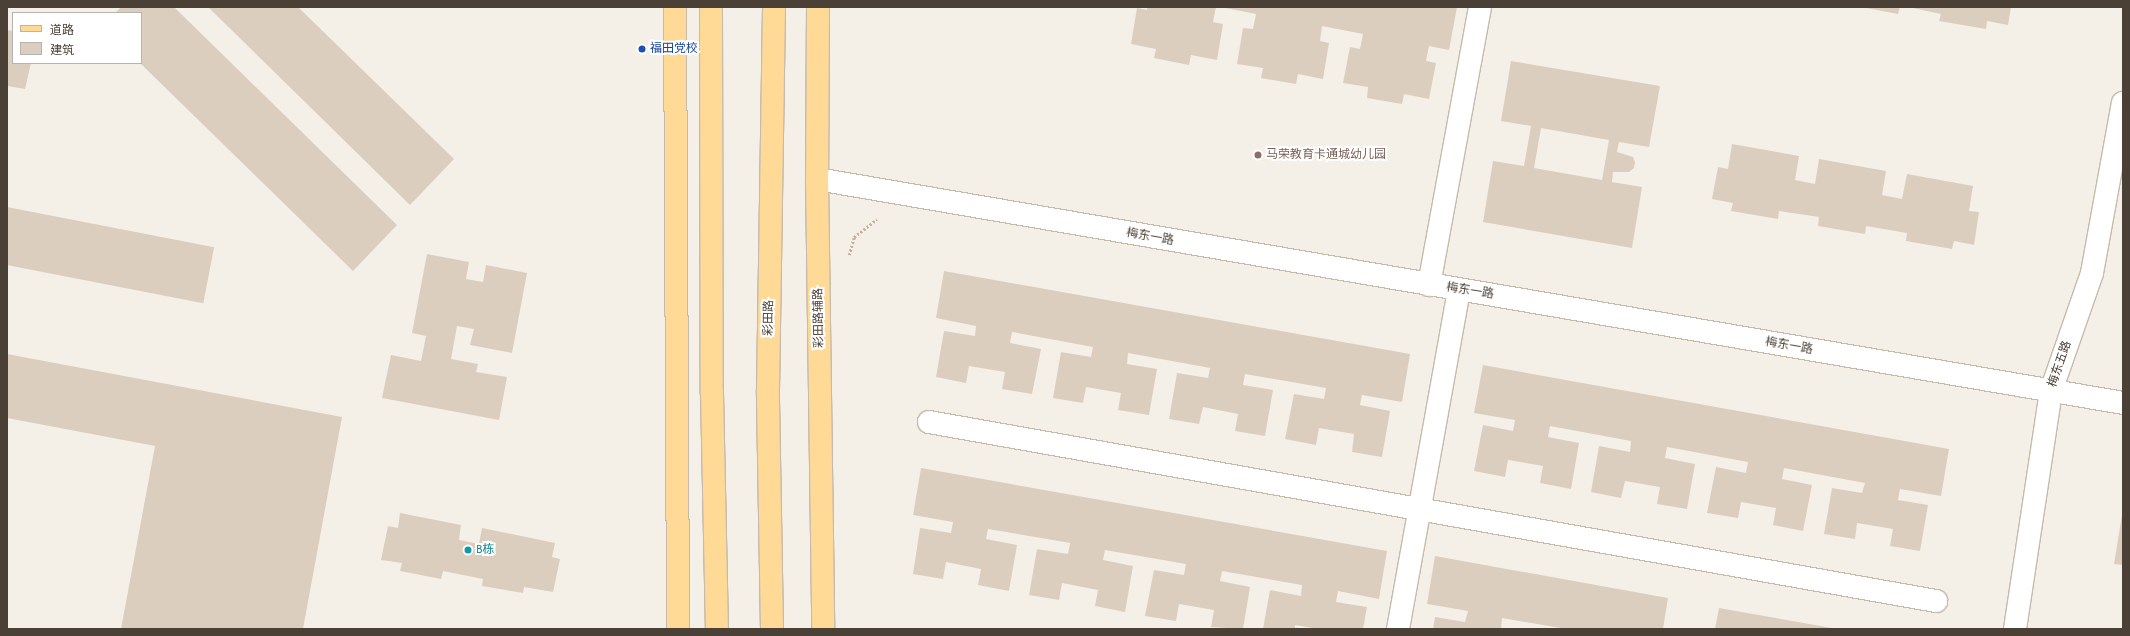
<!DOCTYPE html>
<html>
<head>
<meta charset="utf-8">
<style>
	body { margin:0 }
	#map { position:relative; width:2130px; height:636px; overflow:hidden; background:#f5f0e7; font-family:"Alegreya Sans","Noto Sans SC",sans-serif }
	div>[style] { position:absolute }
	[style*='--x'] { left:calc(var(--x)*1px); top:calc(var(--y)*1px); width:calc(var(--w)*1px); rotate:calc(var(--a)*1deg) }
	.building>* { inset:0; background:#dbcebf; transform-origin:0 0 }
	.path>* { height:2.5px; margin-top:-1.25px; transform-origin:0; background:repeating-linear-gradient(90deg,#c5b298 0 2px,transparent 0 4px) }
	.roads { filter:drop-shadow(1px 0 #c5baac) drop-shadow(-1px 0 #c5baac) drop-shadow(0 1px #c5baac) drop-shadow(0 -1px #c5baac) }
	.minor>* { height:22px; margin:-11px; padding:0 11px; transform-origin:11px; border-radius:11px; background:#fff }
	.major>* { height:22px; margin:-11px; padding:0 11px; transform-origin:11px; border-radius:11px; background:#ffda97 }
	.dots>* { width:11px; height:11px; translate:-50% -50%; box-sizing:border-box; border:2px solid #fff; border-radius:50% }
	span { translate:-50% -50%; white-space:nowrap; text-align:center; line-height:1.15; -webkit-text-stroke:4px #fff; paint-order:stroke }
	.transit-label { font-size:12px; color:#164399 }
	.left { translate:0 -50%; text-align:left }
	.education-label { font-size:12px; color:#785e54 }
	.street-label { font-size:12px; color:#4a4035 }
	.culture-label { font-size:12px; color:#0d838f }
	.frame { position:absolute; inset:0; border:8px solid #4a4035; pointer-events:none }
	.legend { position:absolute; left:12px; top:12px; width:130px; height:52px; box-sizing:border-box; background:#fff; border:1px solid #b7b3ae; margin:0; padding:5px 7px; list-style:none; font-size:12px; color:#4a4035 }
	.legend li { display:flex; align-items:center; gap:8px; height:20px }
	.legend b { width:20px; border:1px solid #b7b3ae }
</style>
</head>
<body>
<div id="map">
	<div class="building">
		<div style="clip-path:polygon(121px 7px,174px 7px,397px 225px,353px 271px,141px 64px,141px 13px,115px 13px)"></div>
		<div style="clip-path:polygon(208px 7px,298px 7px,454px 159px,410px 205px)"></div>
		<div style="clip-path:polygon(1147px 7px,1216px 7px,1213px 22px,1223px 24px,1217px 60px,1191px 55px,1189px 65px,1154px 58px,1156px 49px,1131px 44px,1137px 8px,1147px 10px)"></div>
		<div style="clip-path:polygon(1220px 7px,1457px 7px,1449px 50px,1429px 46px,1426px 61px,1436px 63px,1429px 99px,1404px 94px,1402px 104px,1367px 98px,1368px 87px,1343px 83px,1350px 47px,1360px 49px,1363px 34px,1322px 26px,1320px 41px,1329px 43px,1323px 79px,1298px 74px,1296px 84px,1261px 78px,1263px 68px,1237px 64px,1243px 28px,1253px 29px,1256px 14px)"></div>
		<div style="clip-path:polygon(1861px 7px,1900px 7px,1898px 14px)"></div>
		<div style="clip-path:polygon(1908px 7px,2011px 7px,2008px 25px,1987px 21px,1986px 29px,1939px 21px,1941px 14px)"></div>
		<div style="clip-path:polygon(7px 30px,13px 31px,13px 63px,31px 63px,25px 89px,7px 86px)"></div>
		<div style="clip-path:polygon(evenodd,1511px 61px,1660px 86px,1649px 147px,1619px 142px,1617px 152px,1633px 157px,1635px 162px,1634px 168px,1629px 172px,1613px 172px,1612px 182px,1642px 187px,1632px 248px,1483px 222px,1493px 161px,1524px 166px,1531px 126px,1501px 121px,1511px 61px,1541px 128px,1609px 140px,1602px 180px,1534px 168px,1541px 128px)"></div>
		<div style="clip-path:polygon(1732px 144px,1799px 156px,1795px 180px,1815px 184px,1819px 159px,1886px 171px,1882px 195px,1902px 199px,1907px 174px,1973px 186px,1969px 211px,1979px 212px,1974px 245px,1954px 241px,1952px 249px,1906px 241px,1907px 233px,1866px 226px,1865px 234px,1818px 226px,1819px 217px,1779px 211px,1778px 219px,1731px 211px,1733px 203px,1712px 199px,1718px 167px,1728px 169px)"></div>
		<div style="left:7px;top:207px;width:211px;height:57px;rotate:11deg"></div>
		<div style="clip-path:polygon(427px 254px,469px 262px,466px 279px,483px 282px,486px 265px,527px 273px,512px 353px,470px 345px,474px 329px,457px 326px,451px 359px,478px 364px,476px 372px,507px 377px,499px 420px,382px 398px,391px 355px,421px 361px,426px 336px,412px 333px)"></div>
		<div style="clip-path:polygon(944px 271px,1410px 354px,1402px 402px,1362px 395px,1360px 405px,1390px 411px,1382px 457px,1352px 452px,1354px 434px,1319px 428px,1316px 445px,1285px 439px,1294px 394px,1324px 399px,1326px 388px,1245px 374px,1243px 385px,1273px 390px,1265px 436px,1235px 431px,1238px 414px,1203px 407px,1199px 424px,1169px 419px,1177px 373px,1208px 378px,1210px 368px,1128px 353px,1127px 364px,1157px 369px,1149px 415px,1118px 410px,1121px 393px,1086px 387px,1083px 403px,1053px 398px,1061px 352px,1091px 357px,1093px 347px,1012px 332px,1010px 343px,1041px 349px,1032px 394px,1002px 389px,1005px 372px,969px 366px,966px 383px,936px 377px,944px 331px,975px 336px,976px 326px,936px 318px)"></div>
		<div style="clip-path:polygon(7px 354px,342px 417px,303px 629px,121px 629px,155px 446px,7px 418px)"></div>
		<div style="clip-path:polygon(1483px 365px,1949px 449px,1941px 496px,1900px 489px,1898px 500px,1928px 505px,1920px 551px,1890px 546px,1893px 529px,1857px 523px,1855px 539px,1824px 534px,1832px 488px,1862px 493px,1865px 483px,1784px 468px,1782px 479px,1812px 485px,1803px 531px,1773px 525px,1776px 508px,1741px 502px,1738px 518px,1707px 513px,1716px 467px,1746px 473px,1748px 462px,1667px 447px,1665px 458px,1695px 464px,1687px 509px,1657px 504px,1660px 487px,1625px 481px,1621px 498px,1591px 492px,1599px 446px,1630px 452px,1631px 441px,1550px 426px,1548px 437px,1579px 443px,1571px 489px,1540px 483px,1543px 466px,1508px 460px,1505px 477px,1474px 471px,1483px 425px,1513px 431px,1515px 420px,1474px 413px)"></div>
		<div style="clip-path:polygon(921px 468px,1387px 551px,1379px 599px,1338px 591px,1336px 602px,1367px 607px,1363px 629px,1318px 629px,1295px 625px,1295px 629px,1263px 629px,1270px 590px,1301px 596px,1302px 585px,1222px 571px,1220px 581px,1250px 587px,1243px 629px,1211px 627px,1214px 610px,1179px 604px,1176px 621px,1145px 616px,1154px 570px,1184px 575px,1186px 564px,1105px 550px,1103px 560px,1133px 566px,1125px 612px,1095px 606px,1098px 590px,1062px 583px,1059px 600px,1029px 595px,1037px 549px,1068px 554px,1070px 543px,988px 529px,986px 539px,1017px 545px,1009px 591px,978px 585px,981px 569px,946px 562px,943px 579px,913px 574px,920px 528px,951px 533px,953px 522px,913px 515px)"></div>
		<div style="clip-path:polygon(400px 513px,461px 525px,459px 540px,479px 544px,482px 528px,555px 543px,552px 557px,560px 559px,553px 592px,524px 587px,523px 593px,482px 586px,483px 579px,443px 571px,441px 579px,400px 571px,402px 563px,381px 560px,388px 526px,398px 528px)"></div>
		<div style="clip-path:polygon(2122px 515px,2123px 515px,2123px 565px,2114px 564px)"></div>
		<div style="clip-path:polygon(1435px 556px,1668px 598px,1663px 629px,1566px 629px,1502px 618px,1501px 629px,1433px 629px,1435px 617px,1465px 622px,1468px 611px,1427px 604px)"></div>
		<div style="clip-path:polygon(1719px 608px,1832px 628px,1832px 629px,1715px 629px)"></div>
	</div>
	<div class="path">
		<div style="--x:849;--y:255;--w:19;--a:-74"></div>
		<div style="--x:854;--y:237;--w:29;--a:-38"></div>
	</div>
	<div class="roads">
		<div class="minor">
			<div style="--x:817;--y:179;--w:1325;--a:9.73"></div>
			<div style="--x:1429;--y:285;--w:283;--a:-79.6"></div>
			<div style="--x:929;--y:422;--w:1023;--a:10.08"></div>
			<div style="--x:1398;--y:629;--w:345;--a:-79.8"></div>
			<div style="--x:2015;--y:629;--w:241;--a:-81.4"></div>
			<div style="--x:2051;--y:391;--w:125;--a:-70.8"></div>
			<div style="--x:2092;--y:273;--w:173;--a:-79.7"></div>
		</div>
		<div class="major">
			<div style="--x:675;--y:7;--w:622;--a:89.72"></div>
			<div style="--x:711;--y:7;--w:386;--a:89.9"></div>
			<div style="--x:712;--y:393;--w:236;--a:88.8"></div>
			<div style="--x:818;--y:7;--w:172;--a:90.3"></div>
			<div style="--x:817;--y:179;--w:450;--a:89.2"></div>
			<div style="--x:772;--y:629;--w:239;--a:-91"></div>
			<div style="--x:768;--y:390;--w:383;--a:-89.1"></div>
		</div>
	</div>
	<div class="dots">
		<div style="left:642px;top:49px;background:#1a4fb4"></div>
		<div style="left:1258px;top:155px;background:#8d6e63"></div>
		<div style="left:468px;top:550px;background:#0f9aa8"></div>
	</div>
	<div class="transit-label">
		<span class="left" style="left:650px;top:49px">福田党校</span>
	</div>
	<div class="education-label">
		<span class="left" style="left:1266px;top:155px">马荣教育卡通城幼儿园</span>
	</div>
	<div class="street-label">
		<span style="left:1150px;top:237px;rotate:10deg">梅东一路</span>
		<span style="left:1470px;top:291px;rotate:9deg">梅东一路</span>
		<span style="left:769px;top:318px;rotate:-89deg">彩田路</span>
		<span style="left:819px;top:318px;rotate:-91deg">彩田路辅路</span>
		<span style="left:1789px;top:346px;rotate:10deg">梅东一路</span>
		<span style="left:2060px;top:364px;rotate:-71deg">梅东五路</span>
	</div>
	<div class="culture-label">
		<span class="left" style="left:476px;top:550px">B栋</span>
	</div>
	<div class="frame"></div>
	<ul class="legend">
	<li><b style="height:5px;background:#ffda97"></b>道路</li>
	<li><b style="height:11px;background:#dbcebf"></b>建筑</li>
	</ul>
</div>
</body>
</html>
